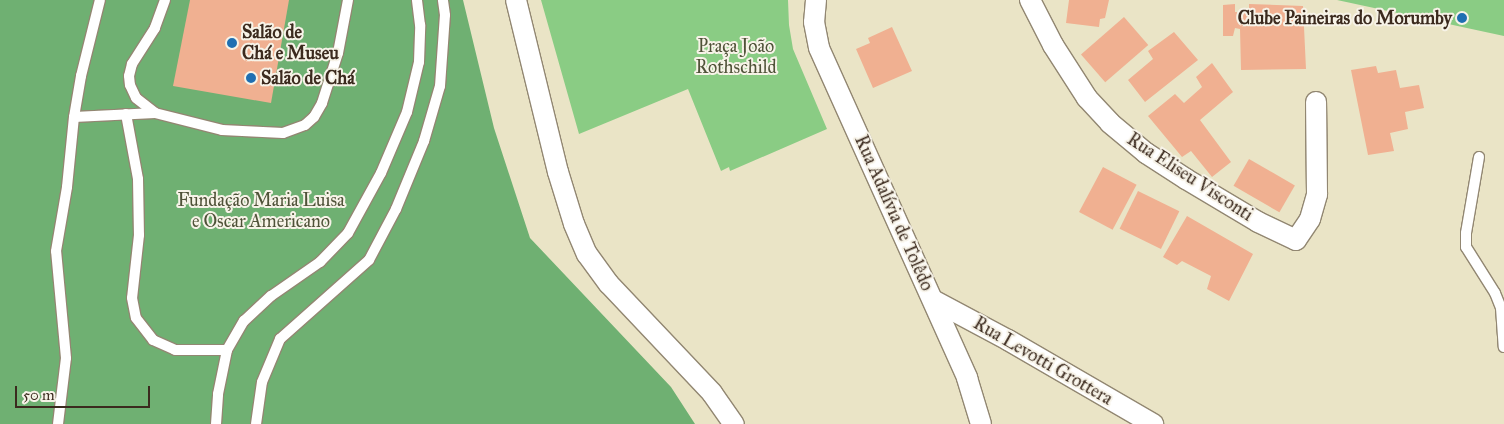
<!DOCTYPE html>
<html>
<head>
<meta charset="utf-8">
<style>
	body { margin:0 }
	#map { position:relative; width:1504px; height:424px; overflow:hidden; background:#eae4c6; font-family:"IM FELL Great Primer",serif }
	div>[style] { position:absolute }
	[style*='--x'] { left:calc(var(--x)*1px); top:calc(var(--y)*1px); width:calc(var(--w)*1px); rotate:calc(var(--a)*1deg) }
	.green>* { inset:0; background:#8acc84 }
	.forest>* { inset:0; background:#6fb072 }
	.building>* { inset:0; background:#f0b091; transform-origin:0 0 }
	.roads { filter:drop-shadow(1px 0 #928772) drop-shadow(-1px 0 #928772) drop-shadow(0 1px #928772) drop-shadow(0 -1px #928772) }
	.service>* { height:10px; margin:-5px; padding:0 5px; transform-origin:5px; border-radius:5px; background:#fff }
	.minor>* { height:20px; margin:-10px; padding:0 10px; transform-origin:10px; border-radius:10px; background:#fff }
	.dots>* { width:14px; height:14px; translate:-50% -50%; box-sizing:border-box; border:2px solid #f7f3e8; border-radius:50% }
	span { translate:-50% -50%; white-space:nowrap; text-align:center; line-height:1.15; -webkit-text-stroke:4px #f7f3e8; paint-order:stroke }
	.poi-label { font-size:18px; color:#3b2a1e; font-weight:700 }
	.right { translate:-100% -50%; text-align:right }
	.left { translate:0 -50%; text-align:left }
	.park-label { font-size:18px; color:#4f5238 }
	.street-label { font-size:18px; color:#3b2a1e }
	.scale { position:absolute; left:15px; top:386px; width:135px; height:22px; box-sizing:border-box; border:2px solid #3b2a1e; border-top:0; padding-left:6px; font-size:15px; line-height:18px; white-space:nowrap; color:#3b2a1e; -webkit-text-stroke:4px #f7f3e8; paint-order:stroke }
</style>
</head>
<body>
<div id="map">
	<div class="green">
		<div style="clip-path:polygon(541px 0,788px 0,789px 25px,793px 49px,827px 129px,730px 171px,729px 167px,721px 171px,688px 89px,579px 134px)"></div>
		<div style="clip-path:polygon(1337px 0,1504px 0,1504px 36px)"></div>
	</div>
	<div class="forest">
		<div style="clip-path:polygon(0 0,463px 0,494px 128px,530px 238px,671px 387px,695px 424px,0 424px)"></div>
	</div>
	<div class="building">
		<div style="clip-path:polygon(190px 0,289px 0,271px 103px,173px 86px)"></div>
		<div style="clip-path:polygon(1069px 0,1109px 0,1105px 18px,1100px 19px,1099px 27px,1066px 23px)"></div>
		<div style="clip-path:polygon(1235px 4px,1235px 12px,1249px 13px,1249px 4px,1303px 6px,1306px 69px,1241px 70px,1240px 29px,1235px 28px,1233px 36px,1223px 36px,1223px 5px)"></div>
		<div style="left:1124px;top:17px;width:37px;height:57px;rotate:49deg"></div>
		<div style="clip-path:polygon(892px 27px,912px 71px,873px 88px,856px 49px,870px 43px,868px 38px)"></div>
		<div style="clip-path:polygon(1174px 32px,1198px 60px,1145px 102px,1128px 80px,1153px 59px,1148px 51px)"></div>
		<div style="clip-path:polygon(1212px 63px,1233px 92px,1200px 120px,1231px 162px,1212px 177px,1191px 151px,1182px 157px,1148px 116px,1175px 94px,1184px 103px,1202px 87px,1196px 77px)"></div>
		<div style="clip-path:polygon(1376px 66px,1378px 73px,1396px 70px,1400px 88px,1419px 85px,1424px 108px,1405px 112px,1408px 129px,1390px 133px,1394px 151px,1368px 155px,1351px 70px)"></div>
		<div style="left:1249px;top:159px;width:53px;height:31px;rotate:30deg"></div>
		<div style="left:1103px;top:167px;width:38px;height:51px;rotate:28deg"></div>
		<div style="left:1138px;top:191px;width:46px;height:42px;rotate:26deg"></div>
		<div style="clip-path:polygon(1187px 216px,1253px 254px,1229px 301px,1207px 289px,1211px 276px,1182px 261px,1177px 265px,1163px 257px)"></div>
	</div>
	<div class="roads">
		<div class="service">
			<div style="--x:165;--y:0;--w:30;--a:110"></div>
			<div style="--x:155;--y:28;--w:43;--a:122.6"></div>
			<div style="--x:132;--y:64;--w:12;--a:104"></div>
			<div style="--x:129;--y:76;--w:9;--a:84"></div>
			<div style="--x:130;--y:85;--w:14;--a:65"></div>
			<div style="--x:136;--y:98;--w:24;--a:38"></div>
			<div style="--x:155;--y:113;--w:69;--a:14.2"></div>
			<div style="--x:222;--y:130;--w:61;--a:2.8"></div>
			<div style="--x:283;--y:133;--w:23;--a:-20"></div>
			<div style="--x:305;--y:125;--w:12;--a:-42"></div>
			<div style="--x:314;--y:117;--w:16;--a:-60"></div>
			<div style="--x:322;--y:103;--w:52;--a:-72.3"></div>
			<div style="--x:338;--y:53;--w:54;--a:-79.3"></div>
			<div style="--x:126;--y:114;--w:66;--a:79.5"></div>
			<div style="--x:138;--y:179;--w:56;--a:89"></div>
			<div style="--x:139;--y:235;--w:63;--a:96.3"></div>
			<div style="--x:132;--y:298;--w:20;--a:79"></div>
			<div style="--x:136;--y:318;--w:28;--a:52"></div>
			<div style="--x:153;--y:340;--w:24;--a:24"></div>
			<div style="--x:175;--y:350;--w:52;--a:0"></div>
			<div style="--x:74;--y:117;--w:81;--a:-2.8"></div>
			<div style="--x:1479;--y:157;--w:77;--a:99.7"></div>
			<div style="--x:1466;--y:233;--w:14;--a:90"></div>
			<div style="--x:1466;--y:247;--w:54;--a:57.8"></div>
			<div style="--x:1495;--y:293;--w:16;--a:68"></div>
			<div style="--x:1501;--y:308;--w:39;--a:86"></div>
			<div style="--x:58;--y:424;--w:66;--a:-83.1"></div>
			<div style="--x:66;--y:358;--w:107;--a:-95.3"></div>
			<div style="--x:56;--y:251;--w:65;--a:-80.2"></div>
			<div style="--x:67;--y:187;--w:70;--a:-84.3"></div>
			<div style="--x:74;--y:117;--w:42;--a:-80.3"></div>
			<div style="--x:81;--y:76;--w:78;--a:-76"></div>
			<div style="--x:216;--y:424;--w:30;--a:-86"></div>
			<div style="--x:218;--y:394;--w:45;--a:-78.4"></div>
			<div style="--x:227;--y:350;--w:34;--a:-60"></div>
			<div style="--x:244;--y:321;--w:37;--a:-43"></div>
			<div style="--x:271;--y:296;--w:60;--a:-34.8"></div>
			<div style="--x:320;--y:262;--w:40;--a:-46"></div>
			<div style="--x:348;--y:233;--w:68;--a:-61.2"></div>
			<div style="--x:381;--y:173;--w:66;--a:-66.9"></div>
			<div style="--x:407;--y:112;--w:51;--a:-76.5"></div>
			<div style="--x:419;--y:62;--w:37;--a:-88"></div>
			<div style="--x:420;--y:25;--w:25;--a:-97"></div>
			<div style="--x:256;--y:424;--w:42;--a:-81.9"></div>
			<div style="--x:262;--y:382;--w:47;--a:-67.3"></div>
			<div style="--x:280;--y:339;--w:119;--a:-41.6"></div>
			<div style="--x:369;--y:260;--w:58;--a:-62.1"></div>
			<div style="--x:396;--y:209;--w:74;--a:-67.6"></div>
			<div style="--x:424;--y:141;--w:57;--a:-73.8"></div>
			<div style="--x:440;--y:86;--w:71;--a:-86"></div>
			<div style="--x:445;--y:15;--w:15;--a:-98"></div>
		</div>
		<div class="minor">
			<div style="--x:516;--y:0;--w:177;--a:76.3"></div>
			<div style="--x:558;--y:172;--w:54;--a:72.9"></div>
			<div style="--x:574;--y:224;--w:33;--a:67"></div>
			<div style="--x:587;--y:254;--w:37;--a:54"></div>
			<div style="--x:609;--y:284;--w:150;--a:46.6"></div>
			<div style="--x:712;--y:393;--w:38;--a:55"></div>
			<div style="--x:816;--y:0;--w:22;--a:95"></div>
			<div style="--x:814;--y:22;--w:26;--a:79"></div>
			<div style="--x:819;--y:48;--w:362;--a:65.8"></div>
			<div style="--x:967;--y:378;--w:48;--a:73.1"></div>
			<div style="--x:1030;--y:0;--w:51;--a:62.9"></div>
			<div style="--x:1053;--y:45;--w:63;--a:57.3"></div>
			<div style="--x:1087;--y:98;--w:34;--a:47"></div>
			<div style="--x:1110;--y:123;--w:47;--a:39.8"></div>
			<div style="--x:1146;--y:153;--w:48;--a:33"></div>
			<div style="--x:1186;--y:179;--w:84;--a:30.8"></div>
			<div style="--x:1258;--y:222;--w:42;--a:25.3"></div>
			<div style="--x:1296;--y:240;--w:25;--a:-56"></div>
			<div style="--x:1310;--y:219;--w:26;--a:-74"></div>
			<div style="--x:1317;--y:194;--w:92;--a:-90.6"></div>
			<div style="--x:933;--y:300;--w:85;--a:28.1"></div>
			<div style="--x:1008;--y:340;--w:168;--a:30.1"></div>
		</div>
	</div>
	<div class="dots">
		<div style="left:1462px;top:18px;background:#1f6fb2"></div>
		<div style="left:232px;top:43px;background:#1f6fb2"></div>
		<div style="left:251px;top:78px;background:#1f6fb2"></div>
	</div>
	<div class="poi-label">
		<span class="right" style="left:1452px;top:18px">Clube Paineiras do Morumby</span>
		<span class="left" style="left:242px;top:43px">Salão de<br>Chá e Museu</span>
		<span class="left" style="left:261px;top:78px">Salão de Chá</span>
	</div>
	<div class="park-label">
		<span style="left:736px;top:57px">Praça João<br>Rothschild</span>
		<span style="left:261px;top:211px">Fundação Maria Luisa<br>e Oscar Americano</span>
	</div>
	<div class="street-label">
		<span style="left:1190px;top:177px;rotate:33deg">Rua Eliseu Visconti</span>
		<span style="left:894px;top:213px;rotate:66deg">Rua Adalívia de Tolêdo</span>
		<span style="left:1043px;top:361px;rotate:30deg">Rua Levotti Grottera</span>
	</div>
	<div class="scale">50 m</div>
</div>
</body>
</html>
